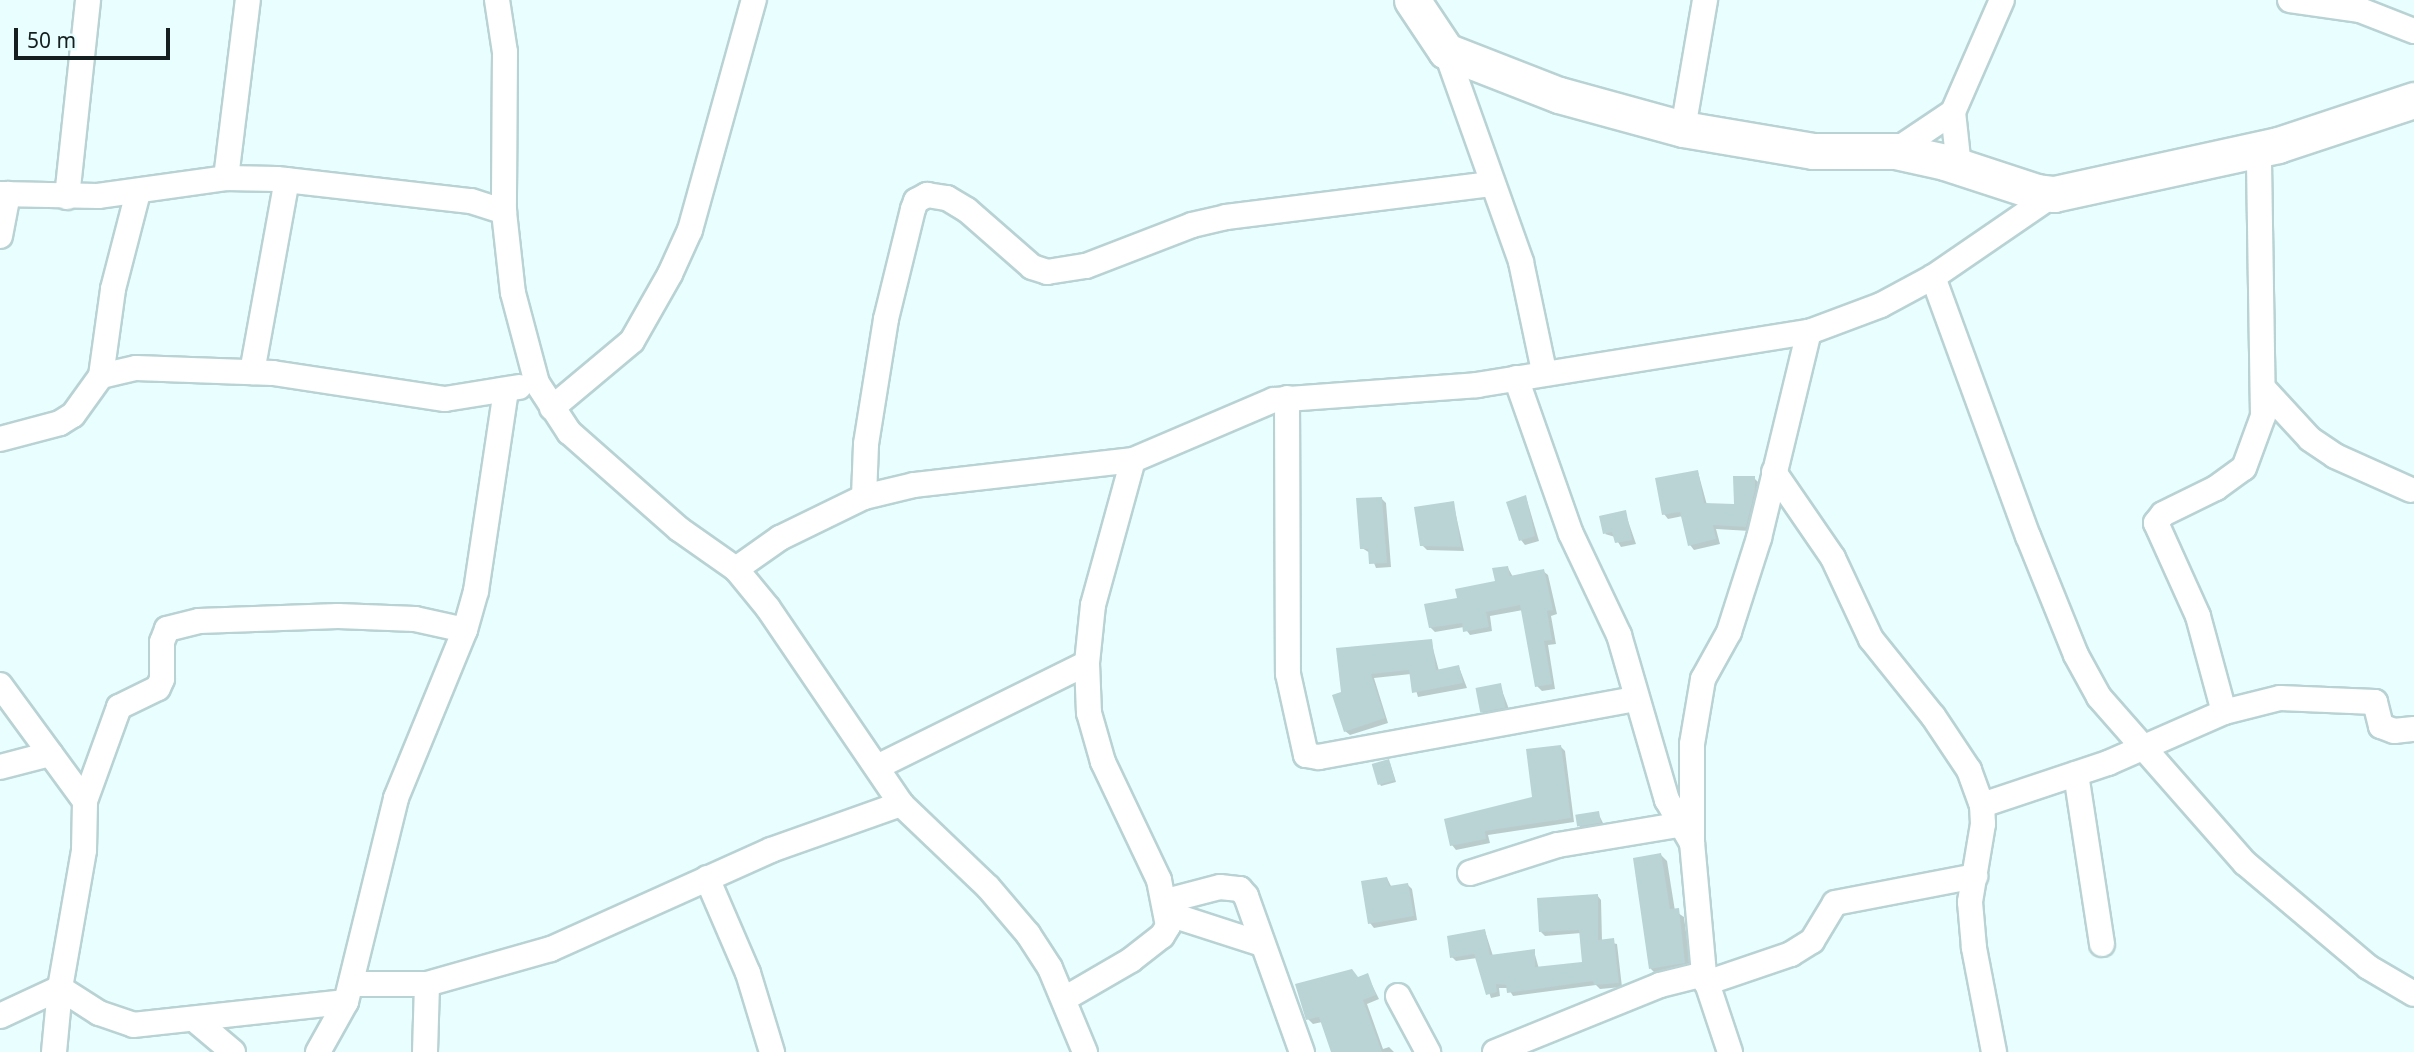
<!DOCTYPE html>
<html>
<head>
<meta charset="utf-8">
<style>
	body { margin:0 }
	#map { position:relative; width:2414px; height:1052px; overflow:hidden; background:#e9feff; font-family:"Noto Sans",sans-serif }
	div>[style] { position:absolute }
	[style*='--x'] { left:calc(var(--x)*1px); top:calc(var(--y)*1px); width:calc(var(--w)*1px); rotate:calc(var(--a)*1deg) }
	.shadow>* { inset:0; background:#0003 }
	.building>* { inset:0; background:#bad3d5; transform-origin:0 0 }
	.roads { filter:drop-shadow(2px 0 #b9d2d4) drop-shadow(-2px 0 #b9d2d4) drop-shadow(0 2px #b9d2d4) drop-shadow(0 -2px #b9d2d4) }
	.street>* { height:24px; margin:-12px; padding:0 12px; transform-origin:12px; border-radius:12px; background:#fff }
	.secondary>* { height:35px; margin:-17.5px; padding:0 17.5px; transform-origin:17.5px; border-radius:17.5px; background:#fff }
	span { translate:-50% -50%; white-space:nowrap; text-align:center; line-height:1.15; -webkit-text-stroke:6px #e9feff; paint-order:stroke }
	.scale { position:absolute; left:14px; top:28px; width:156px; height:32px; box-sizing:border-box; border:4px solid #151f1f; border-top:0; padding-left:9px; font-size:21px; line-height:24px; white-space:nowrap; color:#151f1f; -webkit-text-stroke:5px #e9feff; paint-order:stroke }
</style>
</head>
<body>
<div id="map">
	<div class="shadow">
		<div style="clip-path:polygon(1698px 472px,1707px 505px,1736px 506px,1754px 478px,1758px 482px,1750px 531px,1716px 529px,1720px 544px,1694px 550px,1690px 545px,1683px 516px,1668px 519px,1664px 514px)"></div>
		<div style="clip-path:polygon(1526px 497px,1539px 541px,1525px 545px,1521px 540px)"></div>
		<div style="clip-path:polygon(1381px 498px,1386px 503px,1391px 567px,1376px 568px,1370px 553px,1362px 548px)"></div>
		<div style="clip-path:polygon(1453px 502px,1464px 551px,1427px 550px,1422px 545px)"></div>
		<div style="clip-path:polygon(1625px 512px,1636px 544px,1621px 547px,1615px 537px,1605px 534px)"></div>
		<div style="clip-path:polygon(1508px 568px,1513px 577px,1543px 571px,1548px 575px,1557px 614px,1551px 616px,1556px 644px,1548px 645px,1555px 689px,1542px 691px,1537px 686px,1523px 610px,1490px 616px,1492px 631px,1470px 635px,1464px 627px,1435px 632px,1430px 627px,1459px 599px,1497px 583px)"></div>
		<div style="clip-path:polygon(1431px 641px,1439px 671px,1459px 667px,1467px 688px,1418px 697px,1411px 674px,1374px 678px,1388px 723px,1350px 735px,1345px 731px,1338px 650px)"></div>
		<div style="clip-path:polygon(1500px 685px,1510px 712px,1486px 716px,1482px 711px)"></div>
		<div style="clip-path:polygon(1561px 747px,1565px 751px,1574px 822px,1488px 835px,1490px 843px,1456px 850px,1452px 845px,1534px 798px)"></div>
		<div style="clip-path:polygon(1390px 763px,1396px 782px,1381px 786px,1380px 784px)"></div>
		<div style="clip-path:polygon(1598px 813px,1605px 827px,1584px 830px,1579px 826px)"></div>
		<div style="clip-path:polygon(1661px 855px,1667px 861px,1675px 911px,1684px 917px,1691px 969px,1657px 975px,1651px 969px)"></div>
		<div style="clip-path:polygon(1387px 878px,1392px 888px,1408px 885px,1412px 889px,1417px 920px,1374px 928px,1370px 923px)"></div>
		<div style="clip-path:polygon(1597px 895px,1601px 900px,1602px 941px,1617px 944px,1622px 987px,1600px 989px,1596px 985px,1513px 996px,1508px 988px,1499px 988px,1500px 996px,1491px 998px,1477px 958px,1456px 961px,1452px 957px,1485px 931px,1493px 956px,1534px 951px,1539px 969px,1584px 964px,1581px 933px,1545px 936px,1541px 932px)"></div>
		<div style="clip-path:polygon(1367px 975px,1379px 999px,1367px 1004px,1383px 1049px,1389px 1047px,1394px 1052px,1333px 1052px,1322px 1022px,1313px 1024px,1308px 1019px)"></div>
	</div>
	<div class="building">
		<div style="clip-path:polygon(1698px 470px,1704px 503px,1734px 504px,1733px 476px,1755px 476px,1755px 490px,1746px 527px,1713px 525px,1716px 539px,1688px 546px,1680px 512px,1662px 515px,1655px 478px)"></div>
		<div style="clip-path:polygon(1526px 495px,1535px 536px,1519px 541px,1506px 502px)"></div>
		<div style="clip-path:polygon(1382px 497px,1387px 563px,1369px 564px,1368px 549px,1360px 549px,1356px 498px)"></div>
		<div style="clip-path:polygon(1454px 501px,1461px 547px,1420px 546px,1414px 507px)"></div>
		<div style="clip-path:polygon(1626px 510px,1632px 540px,1615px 543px,1612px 532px,1603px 534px,1599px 516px)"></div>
		<div style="clip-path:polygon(1508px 566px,1510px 576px,1544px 569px,1553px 610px,1547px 611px,1552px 640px,1544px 641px,1552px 684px,1535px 687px,1520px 605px,1486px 612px,1489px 627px,1463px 632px,1462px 623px,1429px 628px,1424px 604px,1457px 598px,1455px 589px,1495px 581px,1492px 568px)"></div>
		<div style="clip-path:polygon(1432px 639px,1436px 670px,1459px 665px,1463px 683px,1412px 693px,1409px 670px,1371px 674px,1385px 718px,1344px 732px,1332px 695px,1341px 692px,1336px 648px)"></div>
		<div style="left:1501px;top:683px;width:25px;height:26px;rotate:79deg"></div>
		<div style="clip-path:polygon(1561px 745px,1571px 818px,1485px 831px,1486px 839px,1450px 846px,1444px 819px,1532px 797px,1526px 749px)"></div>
		<div style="left:1389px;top:759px;width:22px;height:18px;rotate:74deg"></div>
		<div style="left:1599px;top:811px;width:12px;height:24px;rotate:81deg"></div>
		<div style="clip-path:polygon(1661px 853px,1670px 909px,1679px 908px,1685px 963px,1649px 969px,1633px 858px)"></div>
		<div style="clip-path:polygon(1387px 877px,1389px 886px,1408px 883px,1414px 916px,1368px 924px,1361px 881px)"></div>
		<div style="clip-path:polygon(1598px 894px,1598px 940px,1614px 938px,1619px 983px,1594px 985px,1593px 981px,1507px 993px,1506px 985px,1496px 984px,1497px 992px,1486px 995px,1474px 954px,1450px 958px,1447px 936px,1485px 929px,1490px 955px,1535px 949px,1535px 967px,1582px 962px,1579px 930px,1539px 932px,1537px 898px)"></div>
		<div style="clip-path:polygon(1352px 969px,1358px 977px,1368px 973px,1376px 995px,1363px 1000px,1382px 1052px,1331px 1052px,1319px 1017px,1306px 1020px,1295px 984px)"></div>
	</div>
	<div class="roads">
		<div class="street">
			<div style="--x:497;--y:0;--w:53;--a:81.3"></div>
			<div style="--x:505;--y:52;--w:160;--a:90.4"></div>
			<div style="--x:504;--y:212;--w:81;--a:83.7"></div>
			<div style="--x:513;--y:293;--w:93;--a:75.1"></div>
			<div style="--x:537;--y:383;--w:59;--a:56.9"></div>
			<div style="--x:569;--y:432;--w:147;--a:41.4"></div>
			<div style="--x:679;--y:529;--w:70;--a:35.1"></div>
			<div style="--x:736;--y:569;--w:50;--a:50.6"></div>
			<div style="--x:768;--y:608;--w:237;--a:55.8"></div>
			<div style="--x:901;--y:804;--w:120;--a:43.7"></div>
			<div style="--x:988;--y:887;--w:62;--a:49.6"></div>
			<div style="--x:1028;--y:934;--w:40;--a:57.1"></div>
			<div style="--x:1050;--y:968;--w:91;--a:67.4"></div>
			<div style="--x:2290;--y:0;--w:71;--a:8.1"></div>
			<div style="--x:2360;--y:10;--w:58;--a:21.3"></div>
			<div style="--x:1446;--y:51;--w:224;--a:70.4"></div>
			<div style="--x:1521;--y:262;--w:111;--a:78.1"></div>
			<div style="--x:1683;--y:129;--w:131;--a:-80.3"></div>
			<div style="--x:1895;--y:151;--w:70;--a:-33.9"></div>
			<div style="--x:1959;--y:167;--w:55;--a:-96.2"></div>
			<div style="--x:1953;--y:112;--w:122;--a:-66.4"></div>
			<div style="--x:226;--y:178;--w:179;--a:-83"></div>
			<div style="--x:0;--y:194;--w:98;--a:1.2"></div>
			<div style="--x:98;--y:196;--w:129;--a:-8"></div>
			<div style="--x:226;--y:178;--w:51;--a:1.1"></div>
			<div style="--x:277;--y:179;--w:195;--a:6.5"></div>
			<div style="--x:471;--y:201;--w:35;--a:18"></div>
			<div style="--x:67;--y:197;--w:198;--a:-83.9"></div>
			<div style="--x:0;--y:236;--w:43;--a:-79.2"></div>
			<div style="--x:1933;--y:277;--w:276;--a:69.9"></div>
			<div style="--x:2028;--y:536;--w:128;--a:68"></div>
			<div style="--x:2076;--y:655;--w:48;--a:61.3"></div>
			<div style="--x:2099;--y:697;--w:221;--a:48.7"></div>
			<div style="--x:2245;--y:863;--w:161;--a:40.2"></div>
			<div style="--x:2368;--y:967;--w:53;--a:30.4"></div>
			<div style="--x:252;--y:372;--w:195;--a:-79.7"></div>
			<div style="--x:101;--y:376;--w:88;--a:-82.1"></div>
			<div style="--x:113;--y:289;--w:100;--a:-75.5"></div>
			<div style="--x:1516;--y:378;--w:165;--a:70.6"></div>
			<div style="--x:1571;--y:534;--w:112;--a:64.6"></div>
			<div style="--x:1619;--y:635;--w:172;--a:73.8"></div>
			<div style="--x:1667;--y:800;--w:50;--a:59.8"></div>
			<div style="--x:2263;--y:388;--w:69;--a:47.3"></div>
			<div style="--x:2310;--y:439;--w:30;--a:34"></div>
			<div style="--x:2335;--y:456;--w:83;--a:24.1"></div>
			<div style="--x:1287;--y:398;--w:276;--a:89.8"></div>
			<div style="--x:1288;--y:674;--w:83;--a:77.5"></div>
			<div style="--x:1306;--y:755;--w:13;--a:9"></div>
			<div style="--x:1319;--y:757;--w:321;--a:-10.4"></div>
			<div style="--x:552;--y:408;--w:104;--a:-39.9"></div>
			<div style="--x:632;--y:341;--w:77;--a:-60.4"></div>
			<div style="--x:670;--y:274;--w:48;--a:-65.6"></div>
			<div style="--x:690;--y:230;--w:239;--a:-74.5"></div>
			<div style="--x:0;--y:439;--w:62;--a:-14.9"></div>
			<div style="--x:60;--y:423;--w:15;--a:-32"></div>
			<div style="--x:73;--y:415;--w:48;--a:-54.3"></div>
			<div style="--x:101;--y:376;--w:36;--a:-13"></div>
			<div style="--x:136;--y:368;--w:137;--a:2.1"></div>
			<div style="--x:273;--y:373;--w:174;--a:8.6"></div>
			<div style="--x:445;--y:399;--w:75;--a:-9.2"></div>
			<div style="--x:1774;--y:472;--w:104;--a:55.5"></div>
			<div style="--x:1833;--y:558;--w:89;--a:64.9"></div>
			<div style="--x:1871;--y:639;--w:99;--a:51.2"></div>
			<div style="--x:1933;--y:716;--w:65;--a:56.3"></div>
			<div style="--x:1969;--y:770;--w:37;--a:70"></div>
			<div style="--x:1982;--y:805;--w:19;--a:87"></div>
			<div style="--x:1983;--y:824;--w:79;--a:99.5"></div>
			<div style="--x:1970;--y:902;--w:46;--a:85"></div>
			<div style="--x:1974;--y:948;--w:106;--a:79.1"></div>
			<div style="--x:864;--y:497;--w:53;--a:-87.8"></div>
			<div style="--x:866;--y:444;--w:127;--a:-80.9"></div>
			<div style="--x:886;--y:319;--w:113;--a:-76.2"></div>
			<div style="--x:913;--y:209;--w:9;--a:-69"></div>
			<div style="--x:916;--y:201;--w:13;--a:-29"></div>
			<div style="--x:927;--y:195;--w:20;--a:9"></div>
			<div style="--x:947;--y:198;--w:23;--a:31"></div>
			<div style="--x:967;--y:210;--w:86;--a:41.2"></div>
			<div style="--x:1032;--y:267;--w:16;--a:18"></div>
			<div style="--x:1047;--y:272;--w:39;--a:-9"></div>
			<div style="--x:1086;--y:266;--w:114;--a:-21.1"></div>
			<div style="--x:1192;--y:225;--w:35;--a:-13"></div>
			<div style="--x:1226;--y:217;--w:267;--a:-7.1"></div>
			<div style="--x:736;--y:569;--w:54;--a:-35.2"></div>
			<div style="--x:780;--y:538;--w:93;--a:-26"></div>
			<div style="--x:864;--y:497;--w:51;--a:-13.5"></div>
			<div style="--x:914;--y:485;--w:220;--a:-6.5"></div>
			<div style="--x:1133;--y:460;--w:153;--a:-23.1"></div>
			<div style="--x:1274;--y:400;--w:204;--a:-4.2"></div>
			<div style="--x:1477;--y:385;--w:336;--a:-9.1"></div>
			<div style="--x:1809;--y:332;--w:77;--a:-20.6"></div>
			<div style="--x:1881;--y:305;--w:59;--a:-28.3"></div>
			<div style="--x:1933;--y:277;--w:147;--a:-34.4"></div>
			<div style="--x:0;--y:685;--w:144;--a:53.8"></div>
			<div style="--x:2224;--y:712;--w:99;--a:-105.2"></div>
			<div style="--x:2198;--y:616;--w:102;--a:-114.3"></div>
			<div style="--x:2156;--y:523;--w:11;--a:-52"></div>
			<div style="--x:2163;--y:514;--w:59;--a:-26.1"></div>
			<div style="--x:2216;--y:488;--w:34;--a:-36"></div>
			<div style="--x:2244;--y:468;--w:55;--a:-69.9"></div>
			<div style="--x:2263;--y:416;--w:267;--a:-90.9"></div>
			<div style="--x:0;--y:767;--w:52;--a:-14.6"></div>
			<div style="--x:877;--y:767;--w:234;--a:-26.3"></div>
			<div style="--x:2076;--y:774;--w:172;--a:81.3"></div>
			<div style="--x:1982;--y:805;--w:133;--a:-18.4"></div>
			<div style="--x:2108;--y:763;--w:127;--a:-23.7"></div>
			<div style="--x:2224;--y:712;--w:58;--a:-14"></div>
			<div style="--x:2280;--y:698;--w:95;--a:2.4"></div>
			<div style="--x:2375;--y:702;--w:25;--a:76"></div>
			<div style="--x:2381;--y:726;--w:14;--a:21"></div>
			<div style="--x:2394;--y:731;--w:20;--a:-6"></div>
			<div style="--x:1470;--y:873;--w:92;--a:-17.7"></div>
			<div style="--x:1558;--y:845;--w:122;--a:-9.5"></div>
			<div style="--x:707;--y:878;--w:103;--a:66.7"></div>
			<div style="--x:748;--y:973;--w:83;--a:73.1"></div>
			<div style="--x:1166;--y:901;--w:56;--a:-14.5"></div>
			<div style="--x:1220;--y:887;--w:20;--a:6"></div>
			<div style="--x:1240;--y:889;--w:9;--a:49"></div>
			<div style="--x:1246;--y:896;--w:166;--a:70.3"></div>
			<div style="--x:1169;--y:914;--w:98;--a:17.9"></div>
			<div style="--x:1706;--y:983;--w:90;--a:-18.8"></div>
			<div style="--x:1791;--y:954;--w:25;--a:-32"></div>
			<div style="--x:1812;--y:941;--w:44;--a:-58.8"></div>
			<div style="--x:1835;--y:903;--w:143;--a:-10.9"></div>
			<div style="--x:351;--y:984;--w:76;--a:0"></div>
			<div style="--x:427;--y:984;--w:129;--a:-15.8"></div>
			<div style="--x:551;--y:949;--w:241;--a:-24.2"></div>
			<div style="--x:771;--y:850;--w:138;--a:-19.5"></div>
			<div style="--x:1398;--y:996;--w:64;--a:61.8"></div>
			<div style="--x:1064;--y:999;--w:78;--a:-30.2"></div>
			<div style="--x:1131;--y:960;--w:39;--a:-38"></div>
			<div style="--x:1162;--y:936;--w:12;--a:-59"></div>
			<div style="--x:1168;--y:926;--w:47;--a:-101.1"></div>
			<div style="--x:1159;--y:880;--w:131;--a:-115.4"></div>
			<div style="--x:1103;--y:762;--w:51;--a:-105.9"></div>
			<div style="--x:1089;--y:713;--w:50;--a:-92.3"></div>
			<div style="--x:1087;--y:663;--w:58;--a:-84.1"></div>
			<div style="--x:1093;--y:605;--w:150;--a:-74.6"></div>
			<div style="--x:0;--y:1016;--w:66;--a:-25"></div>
			<div style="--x:60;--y:988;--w:46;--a:32.7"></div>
			<div style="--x:99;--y:1013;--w:36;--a:19"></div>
			<div style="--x:133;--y:1025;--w:214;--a:-6.2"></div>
			<div style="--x:194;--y:1019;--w:51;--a:40.2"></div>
			<div style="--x:54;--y:1052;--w:64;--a:-84.6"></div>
			<div style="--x:60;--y:988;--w:140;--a:-80.1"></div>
			<div style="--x:84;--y:850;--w:49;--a:-88.8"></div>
			<div style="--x:85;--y:801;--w:100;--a:-70.1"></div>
			<div style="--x:119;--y:707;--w:43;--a:-26"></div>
			<div style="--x:158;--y:688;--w:10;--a:-66"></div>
			<div style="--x:162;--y:679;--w:37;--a:-90"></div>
			<div style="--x:162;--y:642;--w:14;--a:-69"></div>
			<div style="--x:167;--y:629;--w:33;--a:-14"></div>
			<div style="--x:199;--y:621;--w:139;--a:-2.1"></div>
			<div style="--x:338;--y:616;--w:77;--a:2.2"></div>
			<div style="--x:415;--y:619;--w:51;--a:12.4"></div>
			<div style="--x:318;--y:1052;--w:57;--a:-60.8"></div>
			<div style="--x:346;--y:1002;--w:210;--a:-76.2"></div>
			<div style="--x:396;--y:798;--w:182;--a:-67.7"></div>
			<div style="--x:465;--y:630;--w:41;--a:-74.2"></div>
			<div style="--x:476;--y:591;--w:202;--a:-81.5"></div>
			<div style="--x:425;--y:1052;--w:68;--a:-88.3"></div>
			<div style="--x:1495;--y:1052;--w:178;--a:-22.1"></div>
			<div style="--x:1660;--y:985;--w:45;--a:-14"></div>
			<div style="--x:1730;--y:1052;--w:82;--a:-108.4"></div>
			<div style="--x:1704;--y:974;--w:132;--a:-95.2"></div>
			<div style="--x:1692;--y:843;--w:99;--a:-90"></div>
			<div style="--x:1692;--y:744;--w:66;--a:-80.4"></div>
			<div style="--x:1703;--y:679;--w:54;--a:-61"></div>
			<div style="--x:1729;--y:632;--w:99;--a:-72.3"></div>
			<div style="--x:1759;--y:538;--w:212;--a:-76.4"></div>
		</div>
		<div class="secondary">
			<div style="--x:1412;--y:0;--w:61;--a:56.3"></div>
			<div style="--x:1446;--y:51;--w:121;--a:21.3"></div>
			<div style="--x:1559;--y:95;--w:129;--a:15.3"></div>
			<div style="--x:1683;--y:129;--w:132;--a:9.6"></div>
			<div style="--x:1813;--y:151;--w:82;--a:0"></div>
			<div style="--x:1895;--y:151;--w:51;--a:12.4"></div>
			<div style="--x:1945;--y:162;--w:97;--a:18.1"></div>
			<div style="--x:2037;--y:192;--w:17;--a:7"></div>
			<div style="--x:2054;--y:194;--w:229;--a:-12.3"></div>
			<div style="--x:2278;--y:145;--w:143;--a:-18.3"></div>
		</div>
	</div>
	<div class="scale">50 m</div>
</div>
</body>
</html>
